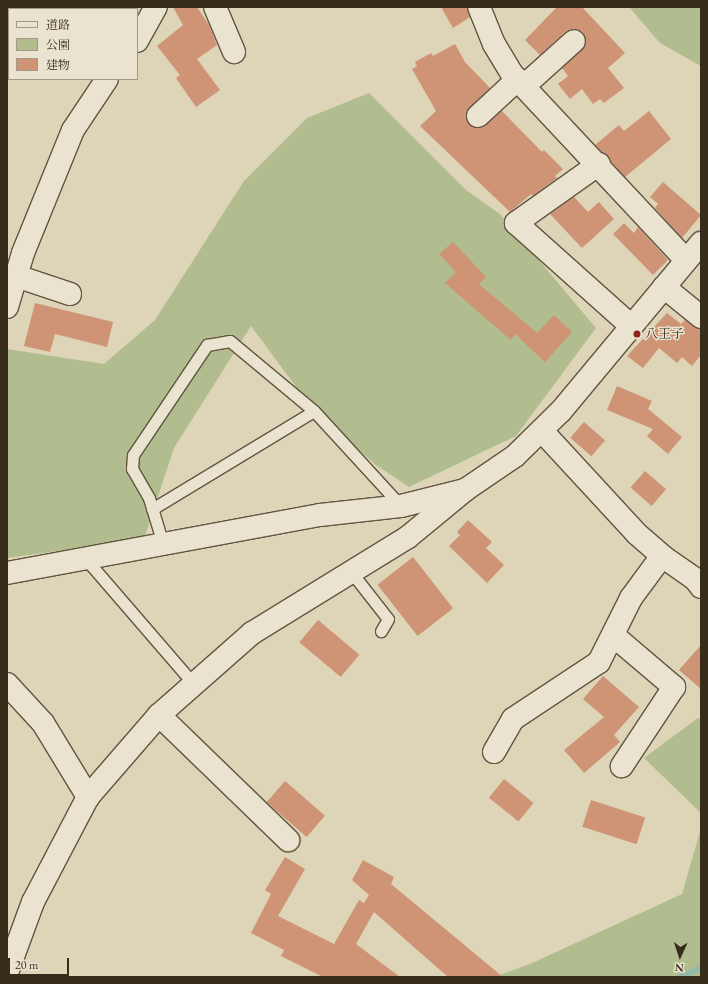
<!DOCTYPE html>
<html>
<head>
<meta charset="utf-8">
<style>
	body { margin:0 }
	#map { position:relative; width:708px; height:984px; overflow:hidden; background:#ded4b7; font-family:"EB Garamond","Noto Serif JP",serif }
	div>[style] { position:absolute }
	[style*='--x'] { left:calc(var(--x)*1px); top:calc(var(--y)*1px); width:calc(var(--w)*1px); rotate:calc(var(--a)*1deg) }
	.green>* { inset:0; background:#b1bd8e }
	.stream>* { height:6px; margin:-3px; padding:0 3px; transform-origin:3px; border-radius:3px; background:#94b9a9 }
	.building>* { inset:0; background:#ce9475; transform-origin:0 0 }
	.roads { filter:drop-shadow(1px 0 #615541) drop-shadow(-1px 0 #615541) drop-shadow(0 1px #615541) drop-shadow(0 -1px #615541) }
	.lane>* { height:11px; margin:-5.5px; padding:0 5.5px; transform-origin:5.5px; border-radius:5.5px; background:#eae3d0 }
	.street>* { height:22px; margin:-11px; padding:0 11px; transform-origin:11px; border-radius:11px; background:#eae3d0 }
	.secondary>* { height:22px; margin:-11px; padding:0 11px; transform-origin:11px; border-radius:11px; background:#eae3d0 }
	.dots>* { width:11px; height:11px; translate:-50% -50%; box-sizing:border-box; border:2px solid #eae3d0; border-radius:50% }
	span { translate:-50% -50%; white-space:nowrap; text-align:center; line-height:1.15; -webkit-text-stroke:3px #eae3d0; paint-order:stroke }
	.poi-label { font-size:13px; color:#372b1a }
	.left { translate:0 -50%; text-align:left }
	.frame { position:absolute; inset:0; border:8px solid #372b1a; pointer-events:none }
	.legend { position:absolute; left:8px; top:8px; width:130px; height:72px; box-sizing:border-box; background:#eae3d0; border:1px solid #a29987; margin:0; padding:5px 7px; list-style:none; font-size:12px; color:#372b1a }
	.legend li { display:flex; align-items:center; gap:8px; height:20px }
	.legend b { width:20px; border:1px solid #a29987 }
	.north { position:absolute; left:660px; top:936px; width:40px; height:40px; -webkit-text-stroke:3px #eae3d0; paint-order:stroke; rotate:183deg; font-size:11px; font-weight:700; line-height:16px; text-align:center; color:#372b1a }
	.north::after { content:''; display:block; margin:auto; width:14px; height:18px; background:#372b1a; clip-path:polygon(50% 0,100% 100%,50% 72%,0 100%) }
	.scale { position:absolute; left:8px; top:958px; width:61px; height:18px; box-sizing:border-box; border:2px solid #372b1a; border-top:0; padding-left:5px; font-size:12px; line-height:14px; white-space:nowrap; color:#372b1a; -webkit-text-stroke:3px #eae3d0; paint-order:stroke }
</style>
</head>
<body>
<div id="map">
	<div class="green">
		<div style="clip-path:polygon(629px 7px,701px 7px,701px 66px,660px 43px)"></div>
		<div style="clip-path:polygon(369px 93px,466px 190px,500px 214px,596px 328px,516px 436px,409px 487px,376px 465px,314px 411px,251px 326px,174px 448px,144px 539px,7px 558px,7px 349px,104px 364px,155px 320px,244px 181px,307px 118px)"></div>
		<div style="clip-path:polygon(698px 718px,701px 719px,701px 813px,644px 758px)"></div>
		<div style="clip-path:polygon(701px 828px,701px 977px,494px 977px,530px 964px,682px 894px)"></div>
	</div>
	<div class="stream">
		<div style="--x:680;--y:977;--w:23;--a:-23"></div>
	</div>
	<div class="building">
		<div style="clip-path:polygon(173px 7px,197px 7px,209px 25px,217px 45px,197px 59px,220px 90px,196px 107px,176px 78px,180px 75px,157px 46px,183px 25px)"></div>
		<div style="clip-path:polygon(441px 7px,467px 7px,470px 17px,453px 28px)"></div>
		<div style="clip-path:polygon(557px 7px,582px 7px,625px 53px,608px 68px,624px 88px,604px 103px,600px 99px,593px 104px,582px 89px,570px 99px,558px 84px,568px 76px,562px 68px,586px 45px,583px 32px,572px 29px,566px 31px,540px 55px,525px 40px)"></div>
		<div style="clip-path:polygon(455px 44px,465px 62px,490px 88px,466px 112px,469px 124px,481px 128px,502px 111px,542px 152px,544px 150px,563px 169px,555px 176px,557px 178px,533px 196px,531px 194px,510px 212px,420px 126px,436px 111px,412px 69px,417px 66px,415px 62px,431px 53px,433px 56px)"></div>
		<div style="clip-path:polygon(649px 111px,671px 139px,625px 177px,595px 145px,619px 125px,624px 131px)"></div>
		<div style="clip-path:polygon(663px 182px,701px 215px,682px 238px,655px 208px,658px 204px,650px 197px)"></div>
		<div style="clip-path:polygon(574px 197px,588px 212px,599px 202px,614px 219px,582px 248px,550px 214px)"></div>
		<div style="clip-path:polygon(624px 223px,634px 233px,638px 227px,668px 260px,653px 275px,613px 234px)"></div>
		<div style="clip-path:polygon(453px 242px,486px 277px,479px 284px,537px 333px,554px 315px,572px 332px,545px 362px,515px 334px,511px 340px,445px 283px,456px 272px,439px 254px)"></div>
		<div style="clip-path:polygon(35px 303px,113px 322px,107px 347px,55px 334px,50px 352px,24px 346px)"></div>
		<div style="clip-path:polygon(667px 313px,681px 324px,685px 320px,701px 329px,701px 355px,692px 366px,682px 357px,677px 363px,659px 348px,643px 368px,627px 356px)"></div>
		<div style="clip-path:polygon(617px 386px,652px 401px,648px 409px,682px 437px,668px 454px,647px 436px,653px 429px,607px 410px)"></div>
		<div style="left:584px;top:422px;width:28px;height:21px;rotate:41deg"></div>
		<div style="left:645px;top:471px;width:28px;height:22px;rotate:41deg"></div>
		<div style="clip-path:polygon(468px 520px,492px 542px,486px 548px,504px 565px,487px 583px,449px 546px,460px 535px,457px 532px)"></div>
		<div style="left:413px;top:557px;width:65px;height:45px;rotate:52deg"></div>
		<div style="left:318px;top:620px;width:54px;height:29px;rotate:40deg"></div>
		<div style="clip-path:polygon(701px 645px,701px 689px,679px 670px)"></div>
		<div style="clip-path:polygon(603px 676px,639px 707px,614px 735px,620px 742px,584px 773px,564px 750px,604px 717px,583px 699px)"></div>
		<div style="left:504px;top:779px;width:38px;height:24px;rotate:39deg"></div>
		<div style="left:285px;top:781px;width:53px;height:28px;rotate:41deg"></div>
		<div style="left:591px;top:800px;width:57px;height:28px;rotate:18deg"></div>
		<div style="clip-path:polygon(285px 857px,305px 869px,278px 916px,334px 944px,359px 900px,364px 903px,369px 895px,352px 880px,363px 860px,394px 877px,391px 884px,503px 977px,448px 977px,374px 912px,356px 944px,400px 977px,323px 977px,281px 956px,284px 950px,251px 933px,271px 894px,265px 890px)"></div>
	</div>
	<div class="roads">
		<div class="lane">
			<div style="--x:152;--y:509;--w:189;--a:-31.2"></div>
			<div style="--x:163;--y:544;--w:48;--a:-106.9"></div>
			<div style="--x:149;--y:498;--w:34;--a:-120"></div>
			<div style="--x:132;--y:469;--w:14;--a:-86"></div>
			<div style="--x:133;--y:455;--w:133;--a:-56.1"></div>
			<div style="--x:207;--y:345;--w:23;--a:-10"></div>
			<div style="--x:230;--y:341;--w:109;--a:39.8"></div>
			<div style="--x:314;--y:411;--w:129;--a:47.5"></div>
			<div style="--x:85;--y:558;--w:165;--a:49.2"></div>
			<div style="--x:352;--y:573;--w:58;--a:52"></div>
			<div style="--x:388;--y:619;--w:14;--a:120"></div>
		</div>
		<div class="street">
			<div style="--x:36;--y:7;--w:3;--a:45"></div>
			<div style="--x:215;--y:7;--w:49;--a:67.1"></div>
			<div style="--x:479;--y:7;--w:40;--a:68"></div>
			<div style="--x:494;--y:44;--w:35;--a:59"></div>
			<div style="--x:512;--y:74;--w:255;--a:46.9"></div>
			<div style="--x:137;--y:41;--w:39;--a:-61"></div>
			<div style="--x:524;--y:86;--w:67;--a:-42"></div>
			<div style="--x:478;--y:116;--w:54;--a:-42.8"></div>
			<div style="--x:599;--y:164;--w:102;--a:144.6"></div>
			<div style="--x:516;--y:223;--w:153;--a:41.8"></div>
			<div style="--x:16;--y:276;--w:57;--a:18.4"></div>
			<div style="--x:664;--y:287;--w:48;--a:39"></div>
			<div style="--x:7;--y:307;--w:56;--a:-73.5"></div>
			<div style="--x:23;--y:253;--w:133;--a:-67.9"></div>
			<div style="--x:73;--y:130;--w:61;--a:-56.3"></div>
			<div style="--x:542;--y:431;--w:140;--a:47.3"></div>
			<div style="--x:637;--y:534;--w:33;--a:41"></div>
			<div style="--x:662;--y:556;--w:40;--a:34.9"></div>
			<div style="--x:695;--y:579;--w:10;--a:53"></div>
			<div style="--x:7;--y:573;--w:318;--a:-10.5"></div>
			<div style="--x:320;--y:515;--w:81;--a:-6.3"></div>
			<div style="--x:401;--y:506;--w:66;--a:-14"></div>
			<div style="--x:465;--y:490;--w:60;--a:-34.2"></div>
			<div style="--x:515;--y:456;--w:64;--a:-44.4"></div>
			<div style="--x:561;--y:411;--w:219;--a:-50.2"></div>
			<div style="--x:614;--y:636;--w:79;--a:40.4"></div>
			<div style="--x:674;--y:687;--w:95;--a:123.4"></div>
			<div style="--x:7;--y:684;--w:53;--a:47.3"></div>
			<div style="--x:43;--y:723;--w:87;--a:58.7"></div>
			<div style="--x:159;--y:715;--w:180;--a:44.1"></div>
			<div style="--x:494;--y:752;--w:38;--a:-60"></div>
			<div style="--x:513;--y:719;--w:103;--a:-33.5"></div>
			<div style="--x:599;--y:662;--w:72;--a:-63.4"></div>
			<div style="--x:631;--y:598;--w:52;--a:-53.6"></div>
		</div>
		<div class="secondary">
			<div style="--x:7;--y:973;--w:76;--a:-69.9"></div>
			<div style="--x:33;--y:902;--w:119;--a:-62.4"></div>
			<div style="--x:88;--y:797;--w:108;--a:-49.1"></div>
			<div style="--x:159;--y:715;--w:124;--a:-41.4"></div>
			<div style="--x:252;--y:633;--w:183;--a:-31.6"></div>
			<div style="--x:408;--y:537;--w:74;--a:-39.5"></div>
		</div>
	</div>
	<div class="dots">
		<div style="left:637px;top:334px;background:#8f2418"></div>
	</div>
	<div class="poi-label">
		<span class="left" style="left:645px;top:334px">八王子</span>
	</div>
	<div class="frame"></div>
	<ul class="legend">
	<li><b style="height:5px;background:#eae3d0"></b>道路</li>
	<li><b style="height:11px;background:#b1bd8e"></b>公園</li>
	<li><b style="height:11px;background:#ce9475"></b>建物</li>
	</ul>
	<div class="north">N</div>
	<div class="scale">20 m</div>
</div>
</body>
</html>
